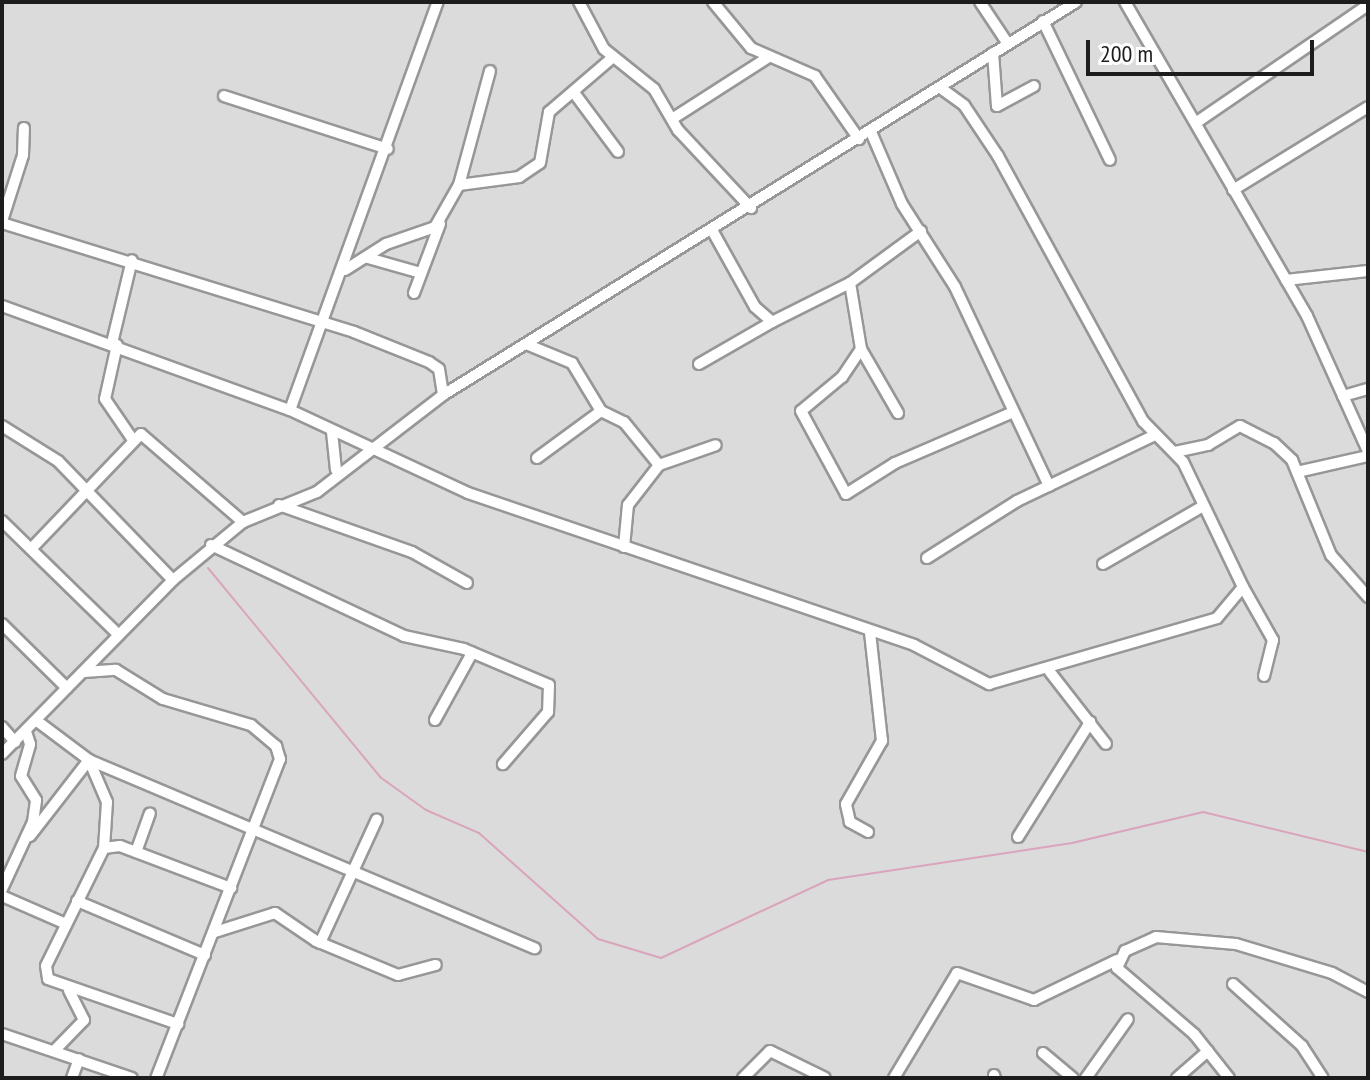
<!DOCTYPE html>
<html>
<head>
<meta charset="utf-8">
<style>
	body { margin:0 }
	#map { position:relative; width:1370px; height:1080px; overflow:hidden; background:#e3eeee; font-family:"PT Sans Narrow",sans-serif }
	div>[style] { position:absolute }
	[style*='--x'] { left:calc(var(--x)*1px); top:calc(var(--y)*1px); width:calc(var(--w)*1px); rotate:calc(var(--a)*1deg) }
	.residential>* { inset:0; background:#dadbda; transform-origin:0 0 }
	.stream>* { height:2px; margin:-1px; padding:0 1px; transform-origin:1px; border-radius:1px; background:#daa4bd }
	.roads { filter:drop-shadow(2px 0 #979797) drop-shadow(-2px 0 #979797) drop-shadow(0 2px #979797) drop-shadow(0 -2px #979797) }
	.minor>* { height:10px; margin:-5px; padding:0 5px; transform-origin:5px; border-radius:5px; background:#fff }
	span { translate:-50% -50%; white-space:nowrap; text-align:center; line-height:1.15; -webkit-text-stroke:6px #fff; paint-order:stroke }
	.frame { position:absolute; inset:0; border:4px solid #1d1d1d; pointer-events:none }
	.scale { position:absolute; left:1086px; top:40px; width:228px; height:36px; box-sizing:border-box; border:4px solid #1d1d1d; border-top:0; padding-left:10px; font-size:24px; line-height:28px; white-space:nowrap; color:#1d1d1d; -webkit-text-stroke:6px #fff; paint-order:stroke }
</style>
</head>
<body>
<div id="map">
	<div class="residential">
		<div style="left:2px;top:2px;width:1366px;height:1076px"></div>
	</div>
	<div class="stream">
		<div style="--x:208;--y:568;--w:271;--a:50.5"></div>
		<div style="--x:380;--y:777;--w:57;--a:35.7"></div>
		<div style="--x:426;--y:810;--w:58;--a:23.5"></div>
		<div style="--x:479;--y:833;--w:159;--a:41.7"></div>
		<div style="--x:598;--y:939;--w:66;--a:16.8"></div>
		<div style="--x:661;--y:958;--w:184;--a:-25"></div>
		<div style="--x:828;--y:880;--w:247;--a:-8.6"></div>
		<div style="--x:1072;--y:843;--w:135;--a:-13.3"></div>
		<div style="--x:1203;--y:812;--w:170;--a:13.6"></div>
	</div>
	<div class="roads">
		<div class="minor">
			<div style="--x:579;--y:2;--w:53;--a:62"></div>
			<div style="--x:604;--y:49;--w:64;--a:38.7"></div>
			<div style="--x:654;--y:89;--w:48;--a:59.7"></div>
			<div style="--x:678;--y:130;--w:107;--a:46.9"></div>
			<div style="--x:713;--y:2;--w:60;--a:50.4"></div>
			<div style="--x:751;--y:48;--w:70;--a:23.6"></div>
			<div style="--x:815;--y:76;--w:77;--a:55.1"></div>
			<div style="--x:980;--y:2;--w:47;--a:56.3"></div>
			<div style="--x:1125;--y:2;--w:363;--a:59.9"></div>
			<div style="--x:1307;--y:316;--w:148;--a:65.7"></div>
			<div style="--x:1043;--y:21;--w:154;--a:64.3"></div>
			<div style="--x:993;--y:53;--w:53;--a:85.7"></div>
			<div style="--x:997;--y:106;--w:42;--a:-28.4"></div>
			<div style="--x:575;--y:94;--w:72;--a:53.4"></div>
			<div style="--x:224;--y:96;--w:172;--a:17.9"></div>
			<div style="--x:672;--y:119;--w:113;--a:-32.7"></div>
			<div style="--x:1197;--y:122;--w:207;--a:-34.4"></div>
			<div style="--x:871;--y:132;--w:78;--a:66.7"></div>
			<div style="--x:902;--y:204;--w:98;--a:57.4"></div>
			<div style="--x:955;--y:287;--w:220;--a:64.7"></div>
			<div style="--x:459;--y:185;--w:118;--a:-74.8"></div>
			<div style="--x:1233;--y:190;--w:158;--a:-31.6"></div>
			<div style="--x:2;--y:221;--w:69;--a:-72.3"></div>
			<div style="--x:23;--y:155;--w:27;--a:-88"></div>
			<div style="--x:2;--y:223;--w:368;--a:17.2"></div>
			<div style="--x:354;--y:332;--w:81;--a:21.8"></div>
			<div style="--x:429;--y:362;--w:12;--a:35"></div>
			<div style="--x:439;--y:369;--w:26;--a:81"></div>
			<div style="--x:712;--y:230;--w:88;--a:60.8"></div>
			<div style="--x:755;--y:307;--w:23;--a:41"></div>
			<div style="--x:772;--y:322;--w:87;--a:-26.6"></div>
			<div style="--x:850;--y:283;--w:88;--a:-36.2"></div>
			<div style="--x:368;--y:258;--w:55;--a:15.8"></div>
			<div style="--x:345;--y:270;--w:49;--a:-32.4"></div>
			<div style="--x:386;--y:244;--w:52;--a:-19.1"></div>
			<div style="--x:435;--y:227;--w:48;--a:-60.3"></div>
			<div style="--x:459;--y:185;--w:61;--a:-7.6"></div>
			<div style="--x:519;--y:177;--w:25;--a:-34"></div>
			<div style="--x:540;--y:163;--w:52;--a:-80"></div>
			<div style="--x:549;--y:112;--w:83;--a:-40.6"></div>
			<div style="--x:1286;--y:280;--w:82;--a:-6.3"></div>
			<div style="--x:850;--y:283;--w:67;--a:80.5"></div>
			<div style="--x:861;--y:349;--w:74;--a:60"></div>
			<div style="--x:414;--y:293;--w:74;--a:-69.4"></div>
			<div style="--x:2;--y:306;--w:306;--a:19.9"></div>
			<div style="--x:290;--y:410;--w:196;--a:25"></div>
			<div style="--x:468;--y:493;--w:471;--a:18.8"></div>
			<div style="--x:914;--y:645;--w:85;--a:27.5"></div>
			<div style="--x:989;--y:684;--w:237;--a:-16.1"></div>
			<div style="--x:1217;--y:618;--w:40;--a:-50"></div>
			<div style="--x:1243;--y:587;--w:139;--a:-115.6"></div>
			<div style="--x:1183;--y:462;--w:57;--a:-134.3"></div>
			<div style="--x:1143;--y:421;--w:302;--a:-118.7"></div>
			<div style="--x:998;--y:156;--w:61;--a:-123.7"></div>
			<div style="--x:964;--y:105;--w:27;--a:-144"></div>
			<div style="--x:112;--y:343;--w:85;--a:-76.5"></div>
			<div style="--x:526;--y:344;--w:50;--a:22.4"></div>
			<div style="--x:572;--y:363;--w:56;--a:58.9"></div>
			<div style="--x:601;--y:411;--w:25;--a:26"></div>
			<div style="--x:624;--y:422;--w:55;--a:50.9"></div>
			<div style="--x:117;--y:345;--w:55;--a:102.5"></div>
			<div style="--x:105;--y:399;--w:50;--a:55.7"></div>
			<div style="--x:861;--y:349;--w:34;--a:124"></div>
			<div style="--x:842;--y:377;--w:53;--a:140.3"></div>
			<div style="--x:801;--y:411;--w:94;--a:61.5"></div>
			<div style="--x:846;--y:494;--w:58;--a:-32.3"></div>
			<div style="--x:895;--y:463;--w:126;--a:-23.3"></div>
			<div style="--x:699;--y:364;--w:84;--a:-29.9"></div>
			<div style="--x:1343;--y:396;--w:26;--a:-16"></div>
			<div style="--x:290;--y:410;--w:434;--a:-70.1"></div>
			<div style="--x:2;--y:426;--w:66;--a:32"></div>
			<div style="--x:58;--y:461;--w:165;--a:46"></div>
			<div style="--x:332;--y:432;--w:38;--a:84"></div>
			<div style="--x:1175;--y:452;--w:34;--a:-12"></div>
			<div style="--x:1208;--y:445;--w:37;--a:-31"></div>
			<div style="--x:1240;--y:426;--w:38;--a:27"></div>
			<div style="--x:1274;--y:443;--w:25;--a:43"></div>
			<div style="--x:1292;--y:460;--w:103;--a:67.7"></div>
			<div style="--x:1331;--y:555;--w:56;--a:48.6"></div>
			<div style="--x:537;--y:458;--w:79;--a:-36.3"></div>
			<div style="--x:1297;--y:472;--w:73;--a:-12.7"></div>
			<div style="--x:279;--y:505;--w:141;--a:19.5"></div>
			<div style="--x:412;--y:552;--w:63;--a:29.4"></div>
			<div style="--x:2;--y:521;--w:163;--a:44.3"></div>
			<div style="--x:211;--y:545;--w:213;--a:25.2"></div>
			<div style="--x:404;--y:636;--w:61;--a:12.2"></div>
			<div style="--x:464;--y:649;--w:92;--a:23"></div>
			<div style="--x:549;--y:685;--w:27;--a:92"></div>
			<div style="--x:548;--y:712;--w:69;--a:130.9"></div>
			<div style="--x:624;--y:547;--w:42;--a:-84.6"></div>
			<div style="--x:628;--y:505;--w:51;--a:-52.2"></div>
			<div style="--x:659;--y:465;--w:60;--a:-19.3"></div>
			<div style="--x:31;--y:549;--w:159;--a:-46.3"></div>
			<div style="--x:141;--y:434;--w:135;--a:40.8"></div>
			<div style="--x:927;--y:558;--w:107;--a:-32.3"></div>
			<div style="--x:1017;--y:501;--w:153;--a:-25.6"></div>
			<div style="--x:1103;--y:564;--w:116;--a:-30.1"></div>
			<div style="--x:1243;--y:587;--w:61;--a:60.5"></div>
			<div style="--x:1273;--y:640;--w:37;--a:104"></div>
			<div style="--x:2;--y:624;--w:91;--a:44.6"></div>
			<div style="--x:84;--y:672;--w:32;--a:-4"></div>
			<div style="--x:116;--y:670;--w:55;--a:31.7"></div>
			<div style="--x:163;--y:699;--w:92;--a:16.5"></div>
			<div style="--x:251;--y:725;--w:33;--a:40"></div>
			<div style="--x:276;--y:746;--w:14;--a:73"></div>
			<div style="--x:280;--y:759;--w:342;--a:111.2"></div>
			<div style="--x:1050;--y:672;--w:91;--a:52.1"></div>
			<div style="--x:435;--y:720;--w:77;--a:-61.1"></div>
			<div style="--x:37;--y:721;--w:65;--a:36.9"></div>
			<div style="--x:89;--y:760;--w:46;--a:66.8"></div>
			<div style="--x:107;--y:802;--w:46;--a:93.7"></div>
			<div style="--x:104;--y:848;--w:131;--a:116.2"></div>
			<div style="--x:46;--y:966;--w:13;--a:81"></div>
			<div style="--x:48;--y:979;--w:138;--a:19.1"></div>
			<div style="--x:2;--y:727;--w:20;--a:49"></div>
			<div style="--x:2;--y:754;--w:244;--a:-45.5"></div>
			<div style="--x:173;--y:580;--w:91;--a:-39.6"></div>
			<div style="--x:243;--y:522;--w:80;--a:-22.1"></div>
			<div style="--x:317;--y:492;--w:159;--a:-37.6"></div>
			<div style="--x:443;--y:395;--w:745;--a:-31.83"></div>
			<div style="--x:868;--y:832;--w:21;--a:-151"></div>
			<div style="--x:850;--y:822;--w:18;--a:-103"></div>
			<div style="--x:846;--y:804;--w:73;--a:-60.3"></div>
			<div style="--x:882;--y:741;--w:109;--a:-96.3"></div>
			<div style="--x:30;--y:836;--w:96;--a:-52.2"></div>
			<div style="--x:89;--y:760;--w:484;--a:22.9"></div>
			<div style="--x:1018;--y:837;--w:136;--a:-57.9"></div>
			<div style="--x:104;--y:848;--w:16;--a:-7"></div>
			<div style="--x:120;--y:846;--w:119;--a:20.7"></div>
			<div style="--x:136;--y:852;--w:41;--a:-70.3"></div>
			<div style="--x:2;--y:889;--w:74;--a:-65.2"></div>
			<div style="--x:33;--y:822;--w:22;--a:-82"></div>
			<div style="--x:36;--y:800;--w:28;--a:-122"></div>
			<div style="--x:21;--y:776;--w:33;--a:-74"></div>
			<div style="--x:30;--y:744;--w:13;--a:-108"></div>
			<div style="--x:2;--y:896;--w:70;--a:23.6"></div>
			<div style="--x:77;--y:901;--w:139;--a:22.9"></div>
			<div style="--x:215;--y:932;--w:63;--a:-17.6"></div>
			<div style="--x:275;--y:913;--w:50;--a:34.3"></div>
			<div style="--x:316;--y:941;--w:89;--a:22.5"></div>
			<div style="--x:398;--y:975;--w:39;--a:-15"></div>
			<div style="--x:320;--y:943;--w:136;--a:-65.3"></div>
			<div style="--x:1233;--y:984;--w:93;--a:41.9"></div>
			<div style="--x:1302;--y:1046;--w:38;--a:57"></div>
			<div style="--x:2;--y:1034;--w:137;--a:18.7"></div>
			<div style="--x:54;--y:1051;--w:43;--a:-45.9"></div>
			<div style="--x:84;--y:1020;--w:33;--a:-117"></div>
			<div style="--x:1043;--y:1053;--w:39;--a:40"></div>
			<div style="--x:994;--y:1075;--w:3;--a:72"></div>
			<div style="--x:72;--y:1078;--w:20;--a:-70"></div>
			<div style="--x:743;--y:1078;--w:38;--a:-45"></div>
			<div style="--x:770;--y:1051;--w:61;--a:26.1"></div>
			<div style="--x:894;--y:1078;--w:122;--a:-59"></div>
			<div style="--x:957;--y:973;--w:82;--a:19.3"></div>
			<div style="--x:1034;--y:1000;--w:92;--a:-25.7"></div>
			<div style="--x:1086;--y:1078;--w:72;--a:-54.6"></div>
			<div style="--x:1177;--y:1078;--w:41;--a:-41.1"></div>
			<div style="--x:1229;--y:1078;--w:56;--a:-128.5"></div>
			<div style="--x:1194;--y:1034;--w:101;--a:-139.4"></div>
			<div style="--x:1117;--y:968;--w:19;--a:-65"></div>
			<div style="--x:1125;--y:951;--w:34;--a:-24"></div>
			<div style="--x:1156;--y:937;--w:80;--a:5"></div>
			<div style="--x:1236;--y:944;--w:100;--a:16.8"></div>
			<div style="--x:1332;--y:973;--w:41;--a:27.8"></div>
		</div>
	</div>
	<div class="frame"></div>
	<div class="scale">200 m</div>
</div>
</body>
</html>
